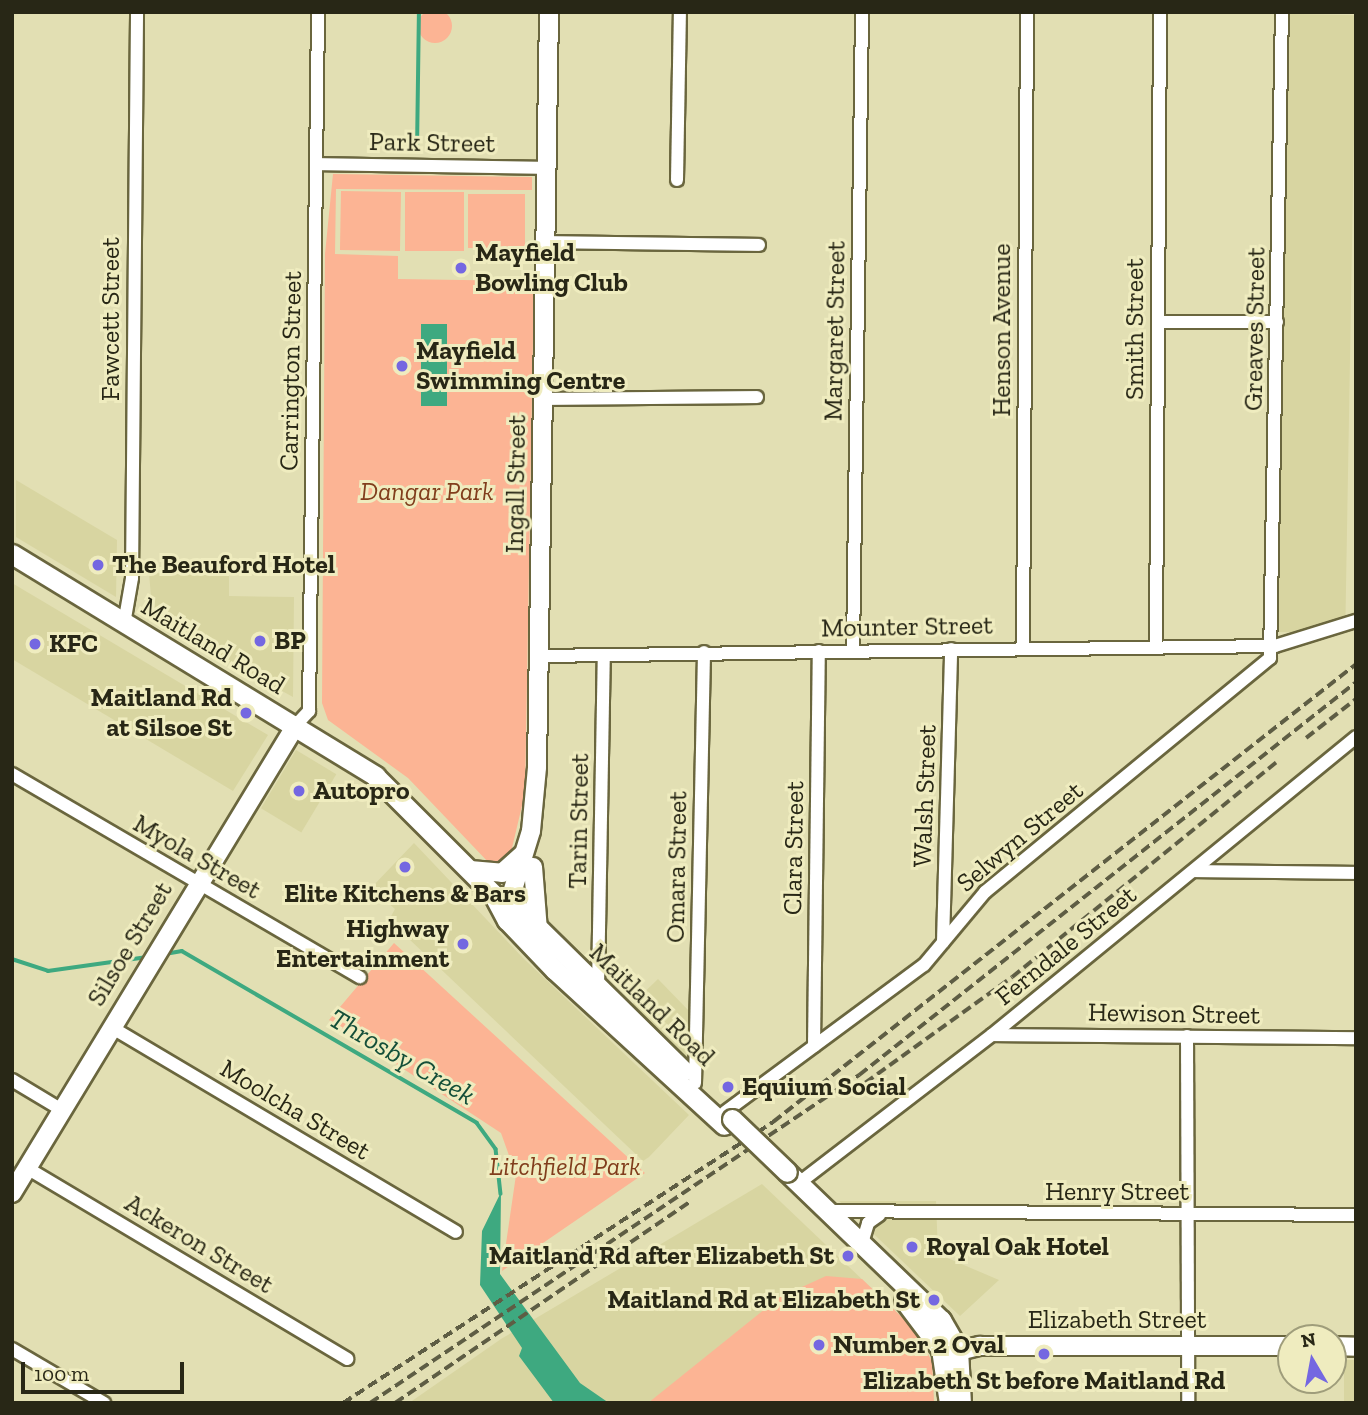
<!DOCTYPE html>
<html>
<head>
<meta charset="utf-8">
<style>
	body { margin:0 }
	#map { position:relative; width:1368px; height:1415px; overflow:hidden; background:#e2dfb3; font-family:"Zilla Slab",serif }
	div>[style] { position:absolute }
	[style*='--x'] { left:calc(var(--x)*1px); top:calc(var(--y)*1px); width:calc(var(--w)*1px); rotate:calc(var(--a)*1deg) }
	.built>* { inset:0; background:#d8d5a1; transform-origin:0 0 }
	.green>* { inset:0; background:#fcb494; transform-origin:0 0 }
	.round { border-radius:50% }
	.water>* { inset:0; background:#3ea980; transform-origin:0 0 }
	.stream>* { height:3.5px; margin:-1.75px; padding:0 1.75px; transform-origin:1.75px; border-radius:1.75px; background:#3ea980 }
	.roads { filter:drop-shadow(2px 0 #6a663e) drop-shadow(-2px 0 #6a663e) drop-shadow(0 2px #6a663e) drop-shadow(0 -2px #6a663e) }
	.street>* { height:12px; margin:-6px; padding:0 6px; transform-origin:6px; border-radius:6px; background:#fff }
	.secondary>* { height:18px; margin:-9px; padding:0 9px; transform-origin:9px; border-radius:9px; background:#fff }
	.primary>* { height:19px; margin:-9.5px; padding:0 9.5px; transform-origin:9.5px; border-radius:9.5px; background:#fff }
	.rail>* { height:3.5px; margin-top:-1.75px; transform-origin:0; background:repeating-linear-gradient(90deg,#5e5d44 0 10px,transparent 0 15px) }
	.bridges { filter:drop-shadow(2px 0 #6a663e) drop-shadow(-2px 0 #6a663e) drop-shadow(0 2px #6a663e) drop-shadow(0 -2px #6a663e) }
	.primary-bridge>* { height:19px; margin:-9.5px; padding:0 9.5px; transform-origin:9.5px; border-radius:9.5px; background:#fff }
	.dots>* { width:19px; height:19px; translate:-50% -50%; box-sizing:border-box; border:4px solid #efecbf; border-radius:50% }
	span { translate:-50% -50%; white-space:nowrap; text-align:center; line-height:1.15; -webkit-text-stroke:6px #efecbf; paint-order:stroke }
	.street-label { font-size:26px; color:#282716 }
	.poi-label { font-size:26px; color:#282716; font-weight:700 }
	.left { translate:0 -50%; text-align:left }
	.right { translate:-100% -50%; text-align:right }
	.park-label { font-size:26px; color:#813d1c; font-style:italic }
	.water-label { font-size:28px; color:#144f39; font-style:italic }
	.frame { position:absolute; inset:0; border:14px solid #282716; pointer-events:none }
	.north { position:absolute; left:1277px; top:1324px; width:70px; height:70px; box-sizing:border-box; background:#efecbf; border:2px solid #9f9d7b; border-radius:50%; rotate:350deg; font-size:19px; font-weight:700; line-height:28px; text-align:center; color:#282716 }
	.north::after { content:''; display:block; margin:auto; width:24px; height:32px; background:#7467e1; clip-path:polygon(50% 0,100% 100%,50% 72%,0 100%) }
	.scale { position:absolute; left:21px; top:1362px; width:163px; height:32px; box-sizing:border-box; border:4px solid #282716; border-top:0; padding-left:9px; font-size:21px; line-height:24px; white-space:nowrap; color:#282716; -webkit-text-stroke:5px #efecbf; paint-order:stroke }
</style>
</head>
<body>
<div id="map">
	<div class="built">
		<div style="left:1289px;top:14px;width:67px;height:618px;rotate:1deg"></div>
		<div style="clip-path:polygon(16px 480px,117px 540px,116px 597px,16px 537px)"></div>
		<div style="clip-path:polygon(149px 573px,229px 574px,229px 596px,294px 597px,293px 697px,153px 620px)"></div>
		<div style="clip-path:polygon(12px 583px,268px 735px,233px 791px,12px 659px)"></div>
		<div style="left:296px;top:750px;width:47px;height:68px;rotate:31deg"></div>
		<div style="clip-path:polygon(414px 843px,523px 958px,689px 1115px,649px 1157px,643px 1161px,389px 920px,395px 909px,371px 888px)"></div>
		<div style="clip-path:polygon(658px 979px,691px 1013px,691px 1061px,631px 1005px)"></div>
		<div style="clip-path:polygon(762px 1184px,910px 1325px,932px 1361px,934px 1403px,409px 1403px,501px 1339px)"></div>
		<div style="clip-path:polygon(839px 1201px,936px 1201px,938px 1254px,999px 1280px,960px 1316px)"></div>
		<div style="left:1344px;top:1360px;width:12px;height:43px"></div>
	</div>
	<div class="green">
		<div class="round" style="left:418px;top:9px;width:34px;height:34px"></div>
		<div style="clip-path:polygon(333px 174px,532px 177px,532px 190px,336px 189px,335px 254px,398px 256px,398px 279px,534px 281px,525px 793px,508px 865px,490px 864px,408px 778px,328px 720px,322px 703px,325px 254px)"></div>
		<div style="left:341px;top:191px;width:60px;height:59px;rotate:1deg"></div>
		<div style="left:405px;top:192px;width:59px;height:59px"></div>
		<div style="left:468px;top:194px;width:57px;height:54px"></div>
		<div style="clip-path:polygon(394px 943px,645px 1173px,502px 1271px,516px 1175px,501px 1133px,329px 1020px)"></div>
		<div style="clip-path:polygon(826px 1276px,862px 1279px,910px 1325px,932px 1361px,934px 1403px,648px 1403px,780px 1297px)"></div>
	</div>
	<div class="water">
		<div style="left:421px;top:324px;width:26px;height:82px"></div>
		<div style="clip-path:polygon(501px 1192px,500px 1274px,580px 1383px,609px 1403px,554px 1403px,519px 1356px,522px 1348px,480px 1285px,482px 1231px)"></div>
	</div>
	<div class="stream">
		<div style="--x:417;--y:150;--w:138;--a:-89.2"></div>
		<div style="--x:165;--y:954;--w:17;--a:-10"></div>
		<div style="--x:182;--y:951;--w:341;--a:30.2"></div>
		<div style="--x:477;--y:1123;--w:32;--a:54"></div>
		<div style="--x:496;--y:1149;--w:45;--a:83.7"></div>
		<div style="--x:12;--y:959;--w:38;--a:18"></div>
		<div style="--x:48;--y:971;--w:100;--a:-8"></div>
	</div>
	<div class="roads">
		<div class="street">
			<div style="--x:317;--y:164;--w:230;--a:1"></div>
			<div style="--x:677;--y:180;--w:168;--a:-89"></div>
			<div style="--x:546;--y:242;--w:213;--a:0.8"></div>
			<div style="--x:1158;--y:322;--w:119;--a:0"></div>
			<div style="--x:544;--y:399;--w:213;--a:-0.5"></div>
			<div style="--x:124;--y:624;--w:47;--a:-80.1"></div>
			<div style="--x:132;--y:578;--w:566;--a:-89.49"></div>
			<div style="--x:1156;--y:647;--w:635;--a:-89.64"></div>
			<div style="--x:1023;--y:649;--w:637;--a:-89.64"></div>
			<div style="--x:853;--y:650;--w:638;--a:-89.19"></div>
			<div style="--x:539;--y:656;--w:736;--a:-0.78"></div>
			<div style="--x:1275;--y:646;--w:85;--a:-17.2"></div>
			<div style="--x:296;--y:725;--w:19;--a:-47"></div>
			<div style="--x:309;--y:711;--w:699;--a:-89.26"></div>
			<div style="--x:12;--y:774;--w:403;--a:30.3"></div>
			<div style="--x:1194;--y:871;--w:162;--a:0.7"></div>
			<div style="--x:943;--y:942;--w:293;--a:-88.4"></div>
			<div style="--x:598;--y:988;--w:333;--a:-89"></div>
			<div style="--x:111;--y:1027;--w:401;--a:30.7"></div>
			<div style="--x:992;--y:1035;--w:364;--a:0.5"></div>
			<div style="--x:1187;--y:1036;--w:367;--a:89.8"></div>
			<div style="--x:814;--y:1046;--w:395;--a:-89.3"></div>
			<div style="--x:12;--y:1080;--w:58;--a:31"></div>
			<div style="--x:695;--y:1083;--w:431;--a:-88.8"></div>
			<div style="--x:725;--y:1112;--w:247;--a:-36.5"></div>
			<div style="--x:924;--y:965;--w:95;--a:-50.1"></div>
			<div style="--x:985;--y:892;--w:369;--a:-39.4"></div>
			<div style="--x:1270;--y:658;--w:646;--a:-88.94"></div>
			<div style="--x:27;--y:1168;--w:373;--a:30.8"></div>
			<div style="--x:799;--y:1183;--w:243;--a:-37.5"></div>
			<div style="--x:992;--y:1035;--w:470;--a:-39.3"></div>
			<div style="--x:827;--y:1211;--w:529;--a:0.43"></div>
			<div style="--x:862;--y:1243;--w:21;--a:-73"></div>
			<div style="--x:868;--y:1223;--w:14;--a:-36"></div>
			<div style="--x:12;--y:1349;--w:107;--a:30.4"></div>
		</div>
		<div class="secondary">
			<div style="--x:533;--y:867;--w:63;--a:85.5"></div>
			<div style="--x:470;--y:870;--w:32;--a:5"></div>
			<div style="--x:502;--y:873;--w:27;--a:-42"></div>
			<div style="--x:511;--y:896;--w:68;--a:-72.9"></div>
			<div style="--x:531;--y:831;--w:64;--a:-84.6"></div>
			<div style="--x:537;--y:767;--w:755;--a:-89.09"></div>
			<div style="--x:12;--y:1193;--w:547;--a:-58.75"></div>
			<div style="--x:1333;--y:1346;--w:23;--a:2"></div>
			<div style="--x:947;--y:1354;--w:34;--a:-14"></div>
			<div style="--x:980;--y:1346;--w:311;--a:0"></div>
		</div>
		<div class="primary">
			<div style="--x:12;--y:554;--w:426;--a:31.4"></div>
			<div style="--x:375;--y:776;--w:167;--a:45"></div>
			<div style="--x:493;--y:894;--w:30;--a:62"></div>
			<div style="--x:507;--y:920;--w:69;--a:46.2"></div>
			<div style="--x:555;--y:970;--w:229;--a:42.5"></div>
			<div style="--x:503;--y:905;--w:16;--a:14"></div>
			<div style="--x:519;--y:909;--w:231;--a:44.5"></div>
			<div style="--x:787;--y:1172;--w:214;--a:43.9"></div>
			<div style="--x:941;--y:1320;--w:34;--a:60"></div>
			<div style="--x:958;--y:1350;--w:53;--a:86.8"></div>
			<div style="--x:904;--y:1300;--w:61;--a:52.9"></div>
			<div style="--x:941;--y:1349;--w:55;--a:81.6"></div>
		</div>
	</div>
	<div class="rail">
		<div style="--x:1306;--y:738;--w:63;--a:-38"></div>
		<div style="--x:865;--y:1083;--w:181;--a:-35.8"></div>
		<div style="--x:1012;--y:977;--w:344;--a:-39.1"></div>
		<div style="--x:343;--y:1403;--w:514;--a:-33.16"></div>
		<div style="--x:773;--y:1122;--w:741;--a:-38.15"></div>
		<div style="--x:370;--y:1403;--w:589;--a:-33.85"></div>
		<div style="--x:859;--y:1075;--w:634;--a:-38.33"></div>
		<div style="--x:395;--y:1403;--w:358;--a:-34.3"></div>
	</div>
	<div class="bridges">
		<div class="primary-bridge">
			<div style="--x:732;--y:1119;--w:76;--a:43.9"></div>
		</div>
	</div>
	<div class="dots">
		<div style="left:461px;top:268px;background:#7467e1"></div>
		<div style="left:402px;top:366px;background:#7467e1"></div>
		<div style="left:98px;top:565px;background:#7467e1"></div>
		<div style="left:260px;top:641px;background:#7467e1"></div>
		<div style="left:35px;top:644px;background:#7467e1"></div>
		<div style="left:246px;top:713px;background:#7467e1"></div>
		<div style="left:299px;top:791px;background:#7467e1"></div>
		<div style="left:405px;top:867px;background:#7467e1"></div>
		<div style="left:463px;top:944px;background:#7467e1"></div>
		<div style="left:728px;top:1087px;background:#7467e1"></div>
		<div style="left:912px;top:1247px;background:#7467e1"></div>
		<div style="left:848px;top:1256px;background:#7467e1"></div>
		<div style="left:934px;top:1300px;background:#7467e1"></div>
		<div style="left:819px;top:1345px;background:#7467e1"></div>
		<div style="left:1044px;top:1354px;background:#7467e1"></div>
	</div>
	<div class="street-label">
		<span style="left:432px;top:143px;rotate:1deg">Park Street</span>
		<span style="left:111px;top:319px;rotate:-90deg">Fawcett Street</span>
		<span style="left:1135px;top:329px;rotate:-90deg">Smith Street</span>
		<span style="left:1255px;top:329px;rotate:-89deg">Greaves Street</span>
		<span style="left:1002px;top:330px;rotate:-90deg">Henson Avenue</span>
		<span style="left:835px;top:331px;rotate:-89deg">Margaret Street</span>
		<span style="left:291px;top:371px;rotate:-89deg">Carrington Street</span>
		<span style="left:516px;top:484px;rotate:-89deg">Ingall Street</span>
		<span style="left:907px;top:627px;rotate:-1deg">Mounter Street</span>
		<span style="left:213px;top:646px;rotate:31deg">Maitland Road</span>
		<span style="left:925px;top:796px;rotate:-88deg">Walsh Street</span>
		<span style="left:579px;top:821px;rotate:-89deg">Tarin Street</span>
		<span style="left:1020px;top:837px;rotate:-40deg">Selwyn Street</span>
		<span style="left:794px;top:848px;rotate:-89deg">Clara Street</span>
		<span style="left:197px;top:857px;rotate:30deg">Myola Street</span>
		<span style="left:677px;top:867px;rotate:-89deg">Omara Street</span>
		<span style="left:130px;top:944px;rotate:-59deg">Silsoe Street</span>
		<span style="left:1066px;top:946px;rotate:-39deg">Ferndale Street</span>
		<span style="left:652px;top:1005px;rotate:44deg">Maitland Road</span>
		<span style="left:1174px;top:1014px;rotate:1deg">Hewison Street</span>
		<span style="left:295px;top:1110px;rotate:31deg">Moolcha Street</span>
		<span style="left:1117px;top:1192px">Henry Street</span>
		<span style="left:199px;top:1244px;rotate:31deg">Ackeron Street</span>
		<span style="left:1117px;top:1320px">Elizabeth Street</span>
	</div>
	<div class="poi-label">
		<span class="left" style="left:475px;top:268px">Mayfield<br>Bowling Club</span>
		<span class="left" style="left:416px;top:366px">Mayfield<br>Swimming Centre</span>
		<span class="left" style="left:112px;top:565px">The Beauford Hotel</span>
		<span class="left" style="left:274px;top:641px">BP</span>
		<span class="left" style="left:49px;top:644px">KFC</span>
		<span class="right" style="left:232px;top:713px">Maitland Rd<br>at Silsoe St</span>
		<span class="left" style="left:313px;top:791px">Autopro</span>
		<span style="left:405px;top:894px">Elite Kitchens &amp; Bars</span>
		<span class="right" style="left:449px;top:944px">Highway<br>Entertainment</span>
		<span class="left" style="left:742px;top:1087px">Equium Social</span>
		<span class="left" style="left:926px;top:1247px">Royal Oak Hotel</span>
		<span class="right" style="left:834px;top:1256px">Maitland Rd after Elizabeth St</span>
		<span class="right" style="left:920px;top:1300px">Maitland Rd at Elizabeth St</span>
		<span class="left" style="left:833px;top:1345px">Number 2 Oval</span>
		<span style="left:1044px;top:1381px">Elizabeth St before Maitland Rd</span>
	</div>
	<div class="park-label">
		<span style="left:427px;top:492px">Dangar Park</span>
		<span style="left:565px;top:1167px">Litchfield Park</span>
	</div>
	<div class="water-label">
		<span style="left:402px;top:1057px;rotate:30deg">Throsby Creek</span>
	</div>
	<div class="frame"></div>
	<div class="north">N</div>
	<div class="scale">100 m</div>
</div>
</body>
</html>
